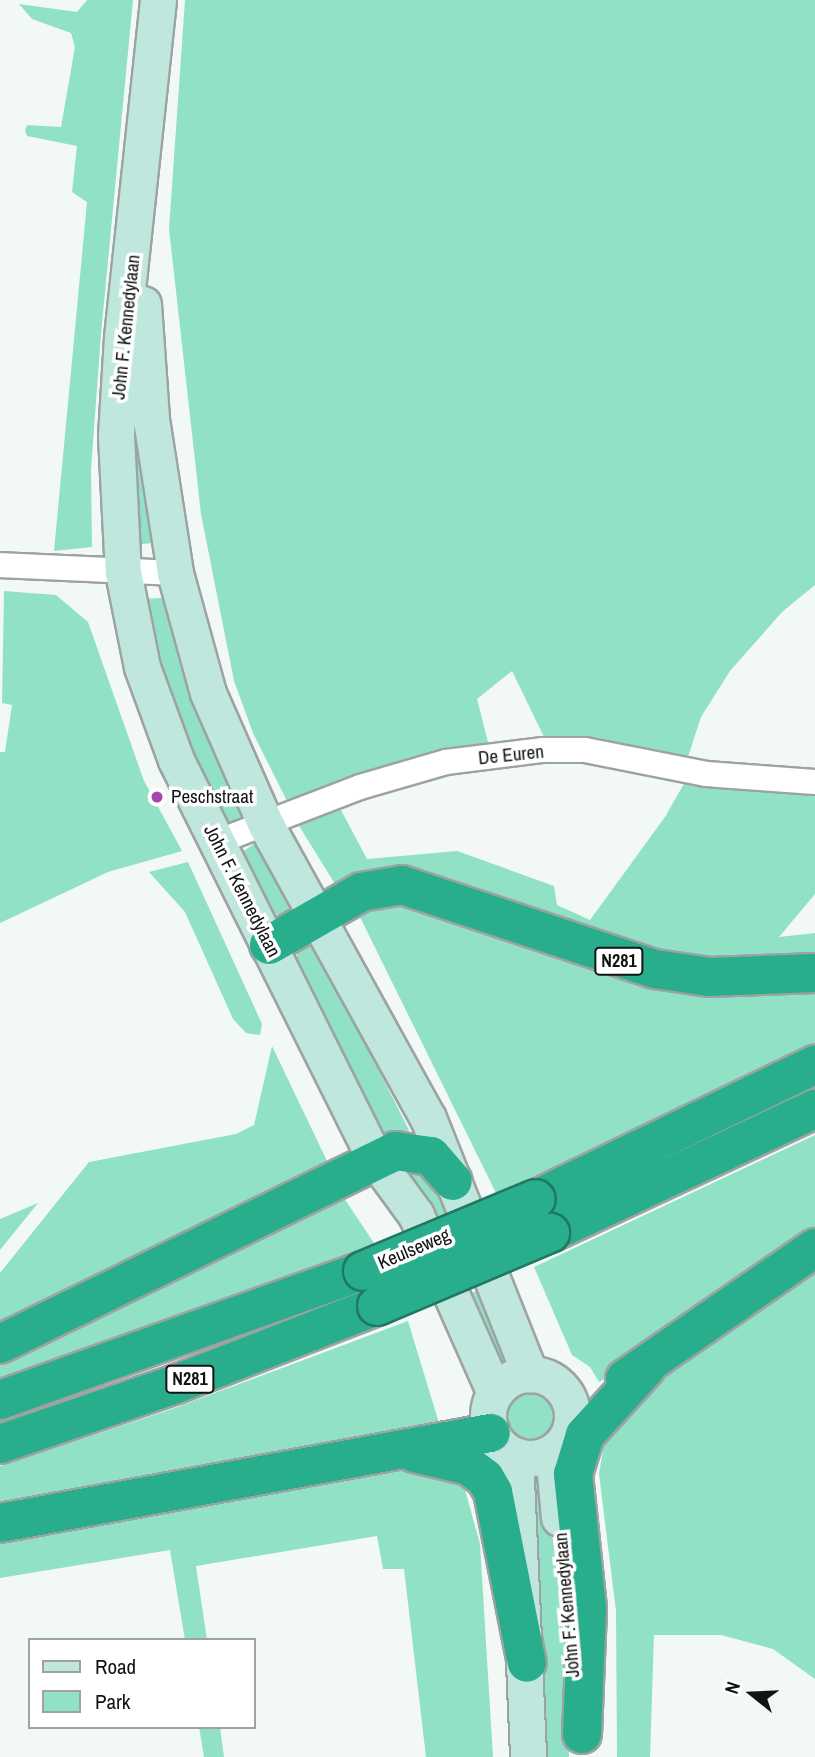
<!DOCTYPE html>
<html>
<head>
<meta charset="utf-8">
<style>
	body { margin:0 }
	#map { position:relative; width:815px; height:1757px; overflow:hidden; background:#f2f8f6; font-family:"Archivo Narrow",sans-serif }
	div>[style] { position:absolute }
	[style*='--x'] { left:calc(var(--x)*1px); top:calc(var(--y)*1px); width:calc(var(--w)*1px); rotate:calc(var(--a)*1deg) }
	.green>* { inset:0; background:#91e1c7; transform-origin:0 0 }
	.round { border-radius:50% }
	.roads { filter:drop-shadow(2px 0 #9da3a0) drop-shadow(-2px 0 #9da3a0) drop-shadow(0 2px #9da3a0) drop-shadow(0 -2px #9da3a0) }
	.street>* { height:24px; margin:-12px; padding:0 12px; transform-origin:12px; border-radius:12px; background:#fff }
	.secondary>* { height:35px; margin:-17.5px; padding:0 17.5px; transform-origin:17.5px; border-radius:17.5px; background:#bfe7dd }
	.secondary>.ring { margin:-17.5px; padding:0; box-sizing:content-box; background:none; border:35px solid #bfe7dd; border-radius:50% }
	.highway>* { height:38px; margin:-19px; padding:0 19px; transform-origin:19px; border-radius:19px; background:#29ae8d }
	.bridges { filter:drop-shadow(2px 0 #217862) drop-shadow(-2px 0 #217862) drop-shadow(0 2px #217862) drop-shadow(0 -2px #217862) }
	.highway-bridge>* { height:38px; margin:-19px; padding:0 19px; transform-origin:19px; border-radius:19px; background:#29ae8d }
	.dots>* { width:19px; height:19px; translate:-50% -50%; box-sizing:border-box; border:4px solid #fff; border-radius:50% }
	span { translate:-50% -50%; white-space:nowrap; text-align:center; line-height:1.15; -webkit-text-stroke:7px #fff; paint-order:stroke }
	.shield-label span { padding:2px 5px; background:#fff; border:2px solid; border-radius:5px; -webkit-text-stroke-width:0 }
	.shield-label { font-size:18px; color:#121413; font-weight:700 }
	.street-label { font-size:19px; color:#121413 }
	.poi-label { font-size:19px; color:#121413 }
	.left { translate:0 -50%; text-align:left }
	.legend { position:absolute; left:28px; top:1638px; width:228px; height:91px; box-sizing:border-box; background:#fff; border:2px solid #a0a1a1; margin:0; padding:9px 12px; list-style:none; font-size:21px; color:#121413 }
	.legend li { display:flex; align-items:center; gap:14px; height:35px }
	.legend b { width:35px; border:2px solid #a0a1a1 }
	.north { position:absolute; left:717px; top:1659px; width:70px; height:70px; -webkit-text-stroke:5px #fff; paint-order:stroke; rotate:288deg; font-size:19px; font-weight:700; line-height:28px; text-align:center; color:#121413 }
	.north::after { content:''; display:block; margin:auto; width:24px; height:32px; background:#121413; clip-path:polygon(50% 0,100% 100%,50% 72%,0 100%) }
</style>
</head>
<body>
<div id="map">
	<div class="green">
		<div style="clip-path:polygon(87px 0,133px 0,101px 334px,91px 470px,92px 547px,54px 551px,87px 202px,72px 192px,77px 146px,27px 136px,25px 131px,27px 125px,61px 127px,75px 47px,71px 33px,32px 19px,19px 4px,77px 12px)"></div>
		<div style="clip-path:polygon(185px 0,815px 0,815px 585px,782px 612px,730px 671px,701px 717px,685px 766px,545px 739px,512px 671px,477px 699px,489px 746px,332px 793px,367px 859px,457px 851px,554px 886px,557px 905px,590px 920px,665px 817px,686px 780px,788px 793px,815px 792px,815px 894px,779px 937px,815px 933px,815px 960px,681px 963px,569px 934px,340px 892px,301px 829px,253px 733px,234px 681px,201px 514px,169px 229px)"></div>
		<div style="clip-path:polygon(132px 391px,153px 543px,133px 545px)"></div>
		<div style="clip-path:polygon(4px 591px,56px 595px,88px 622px,144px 781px,182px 851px,108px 872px,0 923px,0 752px,5px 752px,12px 705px,2px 703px)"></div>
		<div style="clip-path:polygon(160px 598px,175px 601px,245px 821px,230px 829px,197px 772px,171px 711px,141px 599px)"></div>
		<div style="clip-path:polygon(257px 842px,294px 903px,292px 913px,285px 917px,268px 912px,242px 861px,242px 852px)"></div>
		<div style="clip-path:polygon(188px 862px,262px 1024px,260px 1035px,246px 1033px,233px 1019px,185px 912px,149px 872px)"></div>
		<div style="clip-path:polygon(398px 899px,507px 934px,815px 979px,815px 1044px,706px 1099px,496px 1193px,356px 909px)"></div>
		<div style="clip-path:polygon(307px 942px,320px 954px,409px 1130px,379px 1145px,297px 969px,297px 951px)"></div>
		<div style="clip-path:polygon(272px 1046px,328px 1163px,304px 1179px,0 1321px,0 1273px,89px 1162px,236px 1134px,254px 1125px)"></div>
		<div style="clip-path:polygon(815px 1135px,815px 1242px,651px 1354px,599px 1382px,590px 1367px,572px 1355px,534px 1267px)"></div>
		<div style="clip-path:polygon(388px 1162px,420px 1163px,453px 1212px,426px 1222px)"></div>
		<div style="clip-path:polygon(338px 1189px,376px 1246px,0 1389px,0 1359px)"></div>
		<div style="clip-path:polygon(38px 1203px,0 1250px,0 1219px)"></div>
		<div style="clip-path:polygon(815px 1270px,815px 1679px,773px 1649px,721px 1635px,654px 1635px,650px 1757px,617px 1757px,616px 1611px,599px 1474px,607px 1425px,629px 1400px)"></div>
		<div style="left:487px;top:1287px;width:88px;height:26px;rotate:69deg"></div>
		<div style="clip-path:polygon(408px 1321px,442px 1433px,0 1516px,0 1466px,172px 1409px)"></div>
		<div class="round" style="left:499px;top:1386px;width:62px;height:62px"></div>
		<div style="clip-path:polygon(544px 1463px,567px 1661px,569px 1757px,539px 1757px,523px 1467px)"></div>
		<div style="clip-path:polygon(445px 1468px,461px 1475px,480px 1544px,493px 1757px,426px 1757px,404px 1569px,383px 1569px,377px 1536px,196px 1566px,207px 1640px,185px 1640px,170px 1550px,0 1578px,0 1539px,396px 1470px)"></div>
		<div style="clip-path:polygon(199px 1727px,220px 1727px,224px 1757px,204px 1757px)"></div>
	</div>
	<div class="roads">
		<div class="street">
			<div style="--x:0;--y:565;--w:175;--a:2.6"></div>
			<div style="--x:217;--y:842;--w:153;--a:-21"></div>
			<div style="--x:360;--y:787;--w:90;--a:-16.2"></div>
			<div style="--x:446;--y:762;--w:98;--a:-7.1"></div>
			<div style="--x:543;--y:750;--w:42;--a:0"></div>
			<div style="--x:585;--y:750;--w:123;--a:11.2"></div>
			<div style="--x:706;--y:774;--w:109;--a:4.2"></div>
		</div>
		<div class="secondary">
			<div style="--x:158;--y:0;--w:339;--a:96.1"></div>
			<div style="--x:122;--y:337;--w:99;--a:93.5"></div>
			<div style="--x:116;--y:436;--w:136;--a:87.1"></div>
			<div style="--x:123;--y:572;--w:97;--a:78.7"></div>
			<div style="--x:142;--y:667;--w:99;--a:69.9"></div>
			<div style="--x:176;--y:760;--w:446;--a:63.5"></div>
			<div style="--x:375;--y:1159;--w:69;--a:53.8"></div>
			<div style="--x:416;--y:1215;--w:195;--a:66.1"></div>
			<div style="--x:143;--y:304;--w:115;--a:86"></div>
			<div style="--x:151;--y:419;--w:156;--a:81.1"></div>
			<div style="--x:175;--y:573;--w:124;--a:74.6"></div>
			<div style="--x:208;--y:693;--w:144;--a:66.3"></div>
			<div style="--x:266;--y:825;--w:335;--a:61.1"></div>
			<div style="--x:428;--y:1118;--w:276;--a:68.3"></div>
			<div class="ring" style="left:488px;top:1374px;width:49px;height:49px"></div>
			<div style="--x:553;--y:1452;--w:66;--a:84.8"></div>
			<div style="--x:515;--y:1456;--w:301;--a:87.5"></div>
		</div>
		<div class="highway">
			<div style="--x:269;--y:945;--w:106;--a:-29.9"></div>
			<div style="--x:361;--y:892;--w:42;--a:-9.7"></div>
			<div style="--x:402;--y:885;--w:267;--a:18.4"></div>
			<div style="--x:655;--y:969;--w:56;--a:8.3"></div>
			<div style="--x:710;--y:977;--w:105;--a:-2.2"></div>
			<div style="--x:536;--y:1199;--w:310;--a:-25.7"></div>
			<div style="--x:550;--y:1233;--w:293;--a:-25.1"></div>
			<div style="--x:0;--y:1344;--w:440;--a:-26"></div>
			<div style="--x:395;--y:1151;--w:36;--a:8"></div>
			<div style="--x:431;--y:1156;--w:33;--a:49"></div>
			<div style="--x:625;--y:1379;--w:231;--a:-34.6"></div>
			<div style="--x:0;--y:1400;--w:385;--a:-19.6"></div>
			<div style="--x:0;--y:1444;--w:186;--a:-18.8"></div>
			<div style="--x:176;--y:1384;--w:216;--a:-21.2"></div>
			<div style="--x:414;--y:1453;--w:57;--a:13.3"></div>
			<div style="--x:469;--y:1466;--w:20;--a:37"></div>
			<div style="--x:485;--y:1478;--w:16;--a:60"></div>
			<div style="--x:493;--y:1492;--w:174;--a:78.8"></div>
			<div style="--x:0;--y:1523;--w:499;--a:-10.4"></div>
			<div style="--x:582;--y:1734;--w:126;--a:-87.7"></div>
			<div style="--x:587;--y:1608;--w:135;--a:-96"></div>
			<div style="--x:573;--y:1474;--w:41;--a:-72.9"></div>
			<div style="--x:585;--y:1435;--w:91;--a:-47.7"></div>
		</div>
	</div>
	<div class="bridges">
		<div class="highway-bridge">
			<div style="--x:363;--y:1271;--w:187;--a:-22.6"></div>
			<div style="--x:377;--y:1306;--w:188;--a:-22.9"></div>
		</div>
	</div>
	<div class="dots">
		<div style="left:157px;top:797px;background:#a247b2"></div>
	</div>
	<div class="shield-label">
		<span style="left:619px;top:961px">N281</span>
		<span style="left:190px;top:1379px">N281</span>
	</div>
	<div class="street-label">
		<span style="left:126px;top:327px;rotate:-84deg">John F. Kennedylaan</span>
		<span style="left:511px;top:755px;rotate:-6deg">De Euren</span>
		<span style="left:242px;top:891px;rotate:63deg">John F. Kennedylaan</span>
		<span style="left:414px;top:1249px;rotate:-23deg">Keulseweg</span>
		<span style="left:567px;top:1605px;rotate:-95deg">John F. Kennedylaan</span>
	</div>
	<div class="poi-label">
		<span class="left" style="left:171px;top:797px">Peschstraat</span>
	</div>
	<ul class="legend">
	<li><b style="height:9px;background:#bfe7dd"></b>Road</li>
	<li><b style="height:19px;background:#91e1c7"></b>Park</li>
	</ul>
	<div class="north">N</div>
</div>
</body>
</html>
